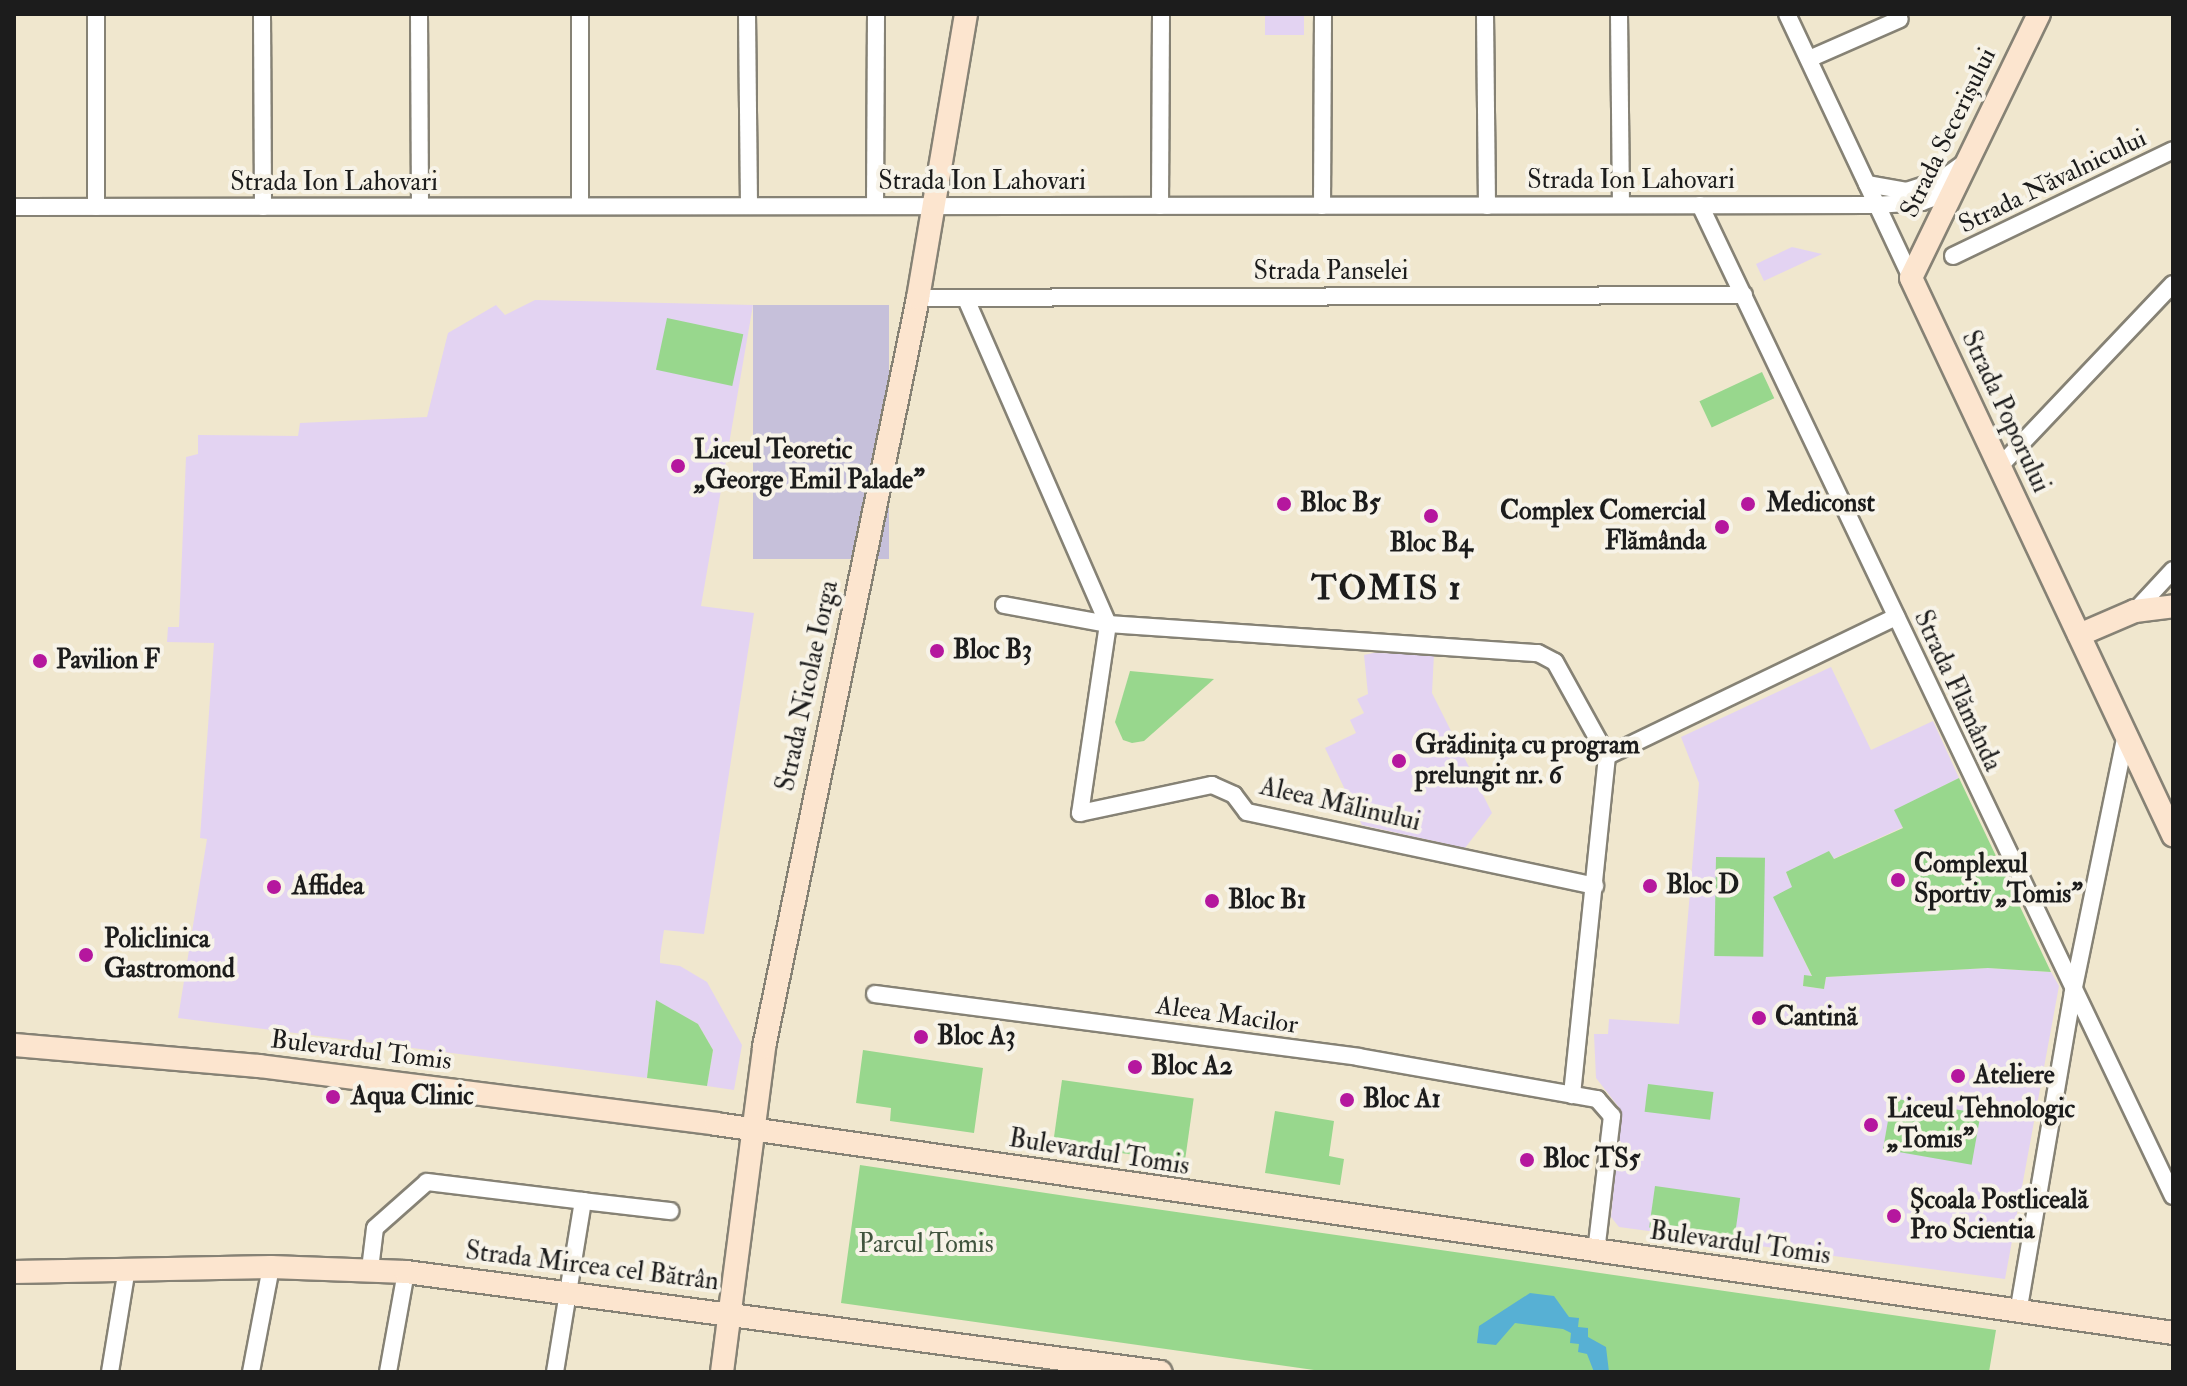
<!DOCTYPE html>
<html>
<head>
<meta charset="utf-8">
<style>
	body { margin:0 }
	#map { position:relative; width:2187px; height:1386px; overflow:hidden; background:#f0e7ce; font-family:"IM FELL Double Pica",serif }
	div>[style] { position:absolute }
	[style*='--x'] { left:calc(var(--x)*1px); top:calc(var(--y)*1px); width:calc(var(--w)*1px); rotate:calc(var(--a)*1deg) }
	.built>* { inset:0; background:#e3d3f2; transform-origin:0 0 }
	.industrial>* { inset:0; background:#c6c0da; transform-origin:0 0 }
	.green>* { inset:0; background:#98d78d; transform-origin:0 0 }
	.water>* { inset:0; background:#57b0d4 }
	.roads { filter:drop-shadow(2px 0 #868275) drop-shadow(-2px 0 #868275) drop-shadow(0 2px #868275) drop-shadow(0 -2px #868275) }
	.street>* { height:16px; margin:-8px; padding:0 8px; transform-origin:8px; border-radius:8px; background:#fff }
	.secondary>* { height:22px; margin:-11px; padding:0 11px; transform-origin:11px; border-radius:11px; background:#fce5cf }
	.dots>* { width:22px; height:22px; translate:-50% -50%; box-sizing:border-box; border:4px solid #f7f3e8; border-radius:50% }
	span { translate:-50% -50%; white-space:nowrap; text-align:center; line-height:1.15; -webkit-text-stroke:8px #f7f3e8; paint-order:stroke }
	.street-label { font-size:26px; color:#1c1c1c }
	.poi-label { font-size:26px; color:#1c1c1c; font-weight:700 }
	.left { translate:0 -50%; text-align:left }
	.right { translate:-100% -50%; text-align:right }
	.park-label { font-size:26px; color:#41543e }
	.district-label { font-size:34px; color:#1c1c1c; font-weight:700; letter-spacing:2px }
	.frame { position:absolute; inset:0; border:16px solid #1c1c1c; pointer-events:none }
</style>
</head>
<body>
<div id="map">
	<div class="built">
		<div style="left:1265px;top:14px;width:39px;height:21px"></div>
		<div style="clip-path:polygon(1792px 247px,1822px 254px,1764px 281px,1756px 264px)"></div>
		<div style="clip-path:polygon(535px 300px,753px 305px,701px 606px,754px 613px,704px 934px,664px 930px,660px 956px,660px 963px,680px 966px,707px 982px,742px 1045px,734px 1090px,707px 1086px,713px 1050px,698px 1024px,656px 1001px,647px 1078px,178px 1018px,207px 839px,200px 838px,214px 643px,167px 642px,168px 627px,179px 627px,186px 457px,198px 454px,198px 435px,298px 436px,300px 423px,427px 417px,448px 333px,496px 305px,505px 315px)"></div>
		<div style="clip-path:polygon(1373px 653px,1434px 654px,1432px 693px,1492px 813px,1465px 848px,1362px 825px,1325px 748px,1356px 733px,1350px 720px,1364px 713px,1357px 699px,1368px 694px,1364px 655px)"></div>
		<div style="clip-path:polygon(1831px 667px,1871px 750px,1933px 721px,1959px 778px,1895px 810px,1903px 827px,1833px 859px,1830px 852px,1786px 873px,1793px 887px,1774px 897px,1812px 977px,1804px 976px,1803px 986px,1824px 989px,1826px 977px,1988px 968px,2051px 972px,2059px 986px,2005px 1279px,1619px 1227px,1611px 1217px,1621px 1110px,1596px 1078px,1594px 1034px,1608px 1034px,1609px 1019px,1679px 1024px,1699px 783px,1681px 737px)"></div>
	</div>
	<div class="industrial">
		<div style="left:753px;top:305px;width:136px;height:254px"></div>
	</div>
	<div class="green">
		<div style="left:667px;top:318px;width:78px;height:53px;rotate:12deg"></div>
		<div style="left:1762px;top:372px;width:29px;height:69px;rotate:65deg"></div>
		<div style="clip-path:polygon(1130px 671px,1214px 679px,1144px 741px,1132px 743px,1123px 740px,1115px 722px)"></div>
		<div style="clip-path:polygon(1959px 778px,2051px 972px,1988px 968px,1826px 977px,1824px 989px,1803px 986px,1804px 975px,1812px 976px,1773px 897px,1792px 887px,1786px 872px,1829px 851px,1834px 859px,1903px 828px,1894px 810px)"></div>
		<div style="left:1716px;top:857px;width:49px;height:99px;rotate:1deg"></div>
		<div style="clip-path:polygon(656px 1000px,698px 1024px,713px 1050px,707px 1086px,647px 1078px)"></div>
		<div style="clip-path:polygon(863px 1050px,983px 1068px,974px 1133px,890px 1121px,891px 1108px,856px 1103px)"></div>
		<div style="left:1062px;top:1080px;width:133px;height:64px;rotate:8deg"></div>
		<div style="left:1648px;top:1084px;width:66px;height:28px;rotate:7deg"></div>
		<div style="left:1892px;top:1098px;width:90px;height:52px;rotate:10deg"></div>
		<div style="clip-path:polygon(1275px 1111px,1334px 1121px,1329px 1156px,1344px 1159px,1340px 1185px,1265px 1173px)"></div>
		<div style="clip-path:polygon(860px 1165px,1086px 1199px,1996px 1330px,1989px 1372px,1328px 1372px,841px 1303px)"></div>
		<div style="left:1655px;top:1186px;width:86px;height:42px;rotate:8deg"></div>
	</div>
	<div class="water">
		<div style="clip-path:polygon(1530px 1293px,1554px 1296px,1569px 1317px,1579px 1318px,1578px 1327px,1588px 1328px,1588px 1337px,1606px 1347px,1609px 1372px,1594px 1372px,1587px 1354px,1578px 1352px,1579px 1344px,1570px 1343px,1571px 1333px,1563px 1329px,1515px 1323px,1496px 1345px,1477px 1343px,1479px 1326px)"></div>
	</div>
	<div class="roads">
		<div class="street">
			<div style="--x:96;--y:14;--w:193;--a:90"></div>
			<div style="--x:262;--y:14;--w:193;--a:89.7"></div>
			<div style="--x:419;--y:14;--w:192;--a:89.7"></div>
			<div style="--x:580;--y:14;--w:192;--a:90"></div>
			<div style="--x:747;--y:14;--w:192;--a:89.4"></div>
			<div style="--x:1485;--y:14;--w:192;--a:89.4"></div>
			<div style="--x:1619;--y:14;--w:191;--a:89.4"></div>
			<div style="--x:1787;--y:14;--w:292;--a:64.8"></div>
			<div style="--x:1809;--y:59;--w:99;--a:-23.7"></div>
			<div style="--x:1867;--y:184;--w:40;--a:10"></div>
			<div style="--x:1906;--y:191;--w:38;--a:-18"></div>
			<div style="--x:1942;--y:179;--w:27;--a:-36"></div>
			<div style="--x:1700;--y:205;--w:1098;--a:64.49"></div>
			<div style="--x:875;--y:206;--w:192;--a:-89.7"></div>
			<div style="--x:1160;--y:206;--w:192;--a:-89.7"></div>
			<div style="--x:1322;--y:206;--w:192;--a:-89.7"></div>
			<div style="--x:14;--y:207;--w:1862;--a:-0.06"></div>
			<div style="--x:1876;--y:205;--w:46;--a:-3.7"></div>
			<div style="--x:1922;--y:202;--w:29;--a:-20"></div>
			<div style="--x:1953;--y:256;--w:244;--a:-25.7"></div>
			<div style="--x:918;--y:298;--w:826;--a:-0.21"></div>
			<div style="--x:966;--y:299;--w:355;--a:66.4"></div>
			<div style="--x:2000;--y:466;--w:251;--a:-46.5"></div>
			<div style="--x:1004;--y:605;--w:106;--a:10.4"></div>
			<div style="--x:1108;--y:624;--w:431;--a:3.9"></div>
			<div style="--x:1538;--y:653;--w:19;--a:28"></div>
			<div style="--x:1555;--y:662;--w:107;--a:61"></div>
			<div style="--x:1607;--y:756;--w:341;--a:95.9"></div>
			<div style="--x:2135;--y:611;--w:56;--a:-47.2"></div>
			<div style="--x:1108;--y:624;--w:191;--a:98.4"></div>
			<div style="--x:1080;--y:813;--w:135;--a:-12"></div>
			<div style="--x:1212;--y:785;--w:24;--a:24"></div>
			<div style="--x:1234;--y:795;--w:21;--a:53"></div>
			<div style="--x:1247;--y:812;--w:356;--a:12"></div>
			<div style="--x:1607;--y:756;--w:321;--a:-25.7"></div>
			<div style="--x:875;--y:994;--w:487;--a:7.4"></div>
			<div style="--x:1358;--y:1057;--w:243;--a:10"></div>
			<div style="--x:1597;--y:1099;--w:23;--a:49"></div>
			<div style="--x:1612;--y:1116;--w:137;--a:96.7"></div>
			<div style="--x:583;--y:1201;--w:88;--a:6.6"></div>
			<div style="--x:370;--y:1269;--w:41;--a:-83"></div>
			<div style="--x:375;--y:1228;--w:69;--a:-41.5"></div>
			<div style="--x:427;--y:1182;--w:157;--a:6.9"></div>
			<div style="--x:583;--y:1201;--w:173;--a:99.3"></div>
			<div style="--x:2018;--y:1313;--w:326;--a:-80.3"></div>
			<div style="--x:2073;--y:992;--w:263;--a:-78.4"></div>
			<div style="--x:110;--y:1372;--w:105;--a:-80.7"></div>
			<div style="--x:251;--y:1372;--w:107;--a:-79.2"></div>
			<div style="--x:388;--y:1372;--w:102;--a:-79.8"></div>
		</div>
		<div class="secondary">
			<div style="--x:2039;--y:14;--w:293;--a:115.9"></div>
			<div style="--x:1911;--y:278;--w:616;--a:64.81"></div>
			<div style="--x:2079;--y:635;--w:61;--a:-23.2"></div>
			<div style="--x:2135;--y:611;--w:38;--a:-7"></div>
			<div style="--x:14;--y:1045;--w:246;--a:4.9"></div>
			<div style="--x:259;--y:1066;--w:461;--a:7.2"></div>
			<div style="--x:716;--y:1124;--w:1472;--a:8.16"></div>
			<div style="--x:14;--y:1272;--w:257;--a:-1.1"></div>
			<div style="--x:271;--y:1267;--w:135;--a:2.1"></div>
			<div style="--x:406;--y:1272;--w:761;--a:7.55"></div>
			<div style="--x:722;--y:1372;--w:328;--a:-82.6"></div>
			<div style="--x:764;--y:1047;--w:765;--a:-78.38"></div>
			<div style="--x:918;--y:298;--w:288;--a:-80.4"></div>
		</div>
	</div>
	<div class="dots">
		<div style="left:678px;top:466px;background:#b5179e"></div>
		<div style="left:1284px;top:504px;background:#b5179e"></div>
		<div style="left:1748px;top:504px;background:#b5179e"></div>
		<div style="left:1431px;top:516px;background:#b5179e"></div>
		<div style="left:1722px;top:527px;background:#b5179e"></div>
		<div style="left:937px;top:651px;background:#b5179e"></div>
		<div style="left:40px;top:661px;background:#b5179e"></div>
		<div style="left:1399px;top:761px;background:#b5179e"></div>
		<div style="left:1898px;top:880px;background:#b5179e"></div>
		<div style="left:1650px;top:886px;background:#b5179e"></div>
		<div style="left:274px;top:887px;background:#b5179e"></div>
		<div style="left:1212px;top:901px;background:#b5179e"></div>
		<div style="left:86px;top:955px;background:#b5179e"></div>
		<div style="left:1759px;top:1018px;background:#b5179e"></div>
		<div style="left:921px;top:1037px;background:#b5179e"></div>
		<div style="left:1135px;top:1067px;background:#b5179e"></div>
		<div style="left:1958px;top:1076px;background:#b5179e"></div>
		<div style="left:333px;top:1097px;background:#b5179e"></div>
		<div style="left:1347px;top:1100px;background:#b5179e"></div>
		<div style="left:1871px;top:1125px;background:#b5179e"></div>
		<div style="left:1527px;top:1160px;background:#b5179e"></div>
		<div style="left:1894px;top:1216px;background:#b5179e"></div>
	</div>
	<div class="street-label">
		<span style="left:1949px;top:133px;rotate:-64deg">Strada Secerișului</span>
		<span style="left:1631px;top:181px">Strada Ion Lahovari</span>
		<span style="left:982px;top:182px">Strada Ion Lahovari</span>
		<span style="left:2053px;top:182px;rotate:-26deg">Strada Năvalnicului</span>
		<span style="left:334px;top:183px">Strada Ion Lahovari</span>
		<span style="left:1331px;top:272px">Strada Panselei</span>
		<span style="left:2005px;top:412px;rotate:65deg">Strada Poporului</span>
		<span style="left:808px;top:686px;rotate:-78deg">Strada Nicolae Iorga</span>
		<span style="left:1957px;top:691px;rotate:65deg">Strada Flămânda</span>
		<span style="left:1340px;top:805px;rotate:13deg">Aleea Mălinului</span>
		<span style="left:1227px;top:1016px;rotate:8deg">Aleea Macilor</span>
		<span style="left:361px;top:1051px;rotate:7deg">Bulevardul Tomis</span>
		<span style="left:1099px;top:1153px;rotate:9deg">Bulevardul Tomis</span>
		<span style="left:1740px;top:1244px;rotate:8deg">Bulevardul Tomis</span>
		<span style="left:592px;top:1267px;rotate:7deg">Strada Mircea cel Bătrân</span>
	</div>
	<div class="poi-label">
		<span class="left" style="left:694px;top:466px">Liceul Teoretic<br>„George Emil Palade”</span>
		<span class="left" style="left:1300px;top:504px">Bloc B5</span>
		<span class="left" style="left:1766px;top:504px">Mediconst</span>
		<span class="right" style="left:1706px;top:527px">Complex Comercial<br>Flămânda</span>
		<span style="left:1431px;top:544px">Bloc B4</span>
		<span class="left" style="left:953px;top:651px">Bloc B3</span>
		<span class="left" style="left:56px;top:661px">Pavilion F</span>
		<span class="left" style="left:1415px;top:761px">Grădinița cu program<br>prelungit nr. 6</span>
		<span class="left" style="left:1914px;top:880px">Complexul<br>Sportiv „Tomis”</span>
		<span class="left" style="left:1666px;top:886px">Bloc D</span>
		<span class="left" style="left:292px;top:887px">Affidea</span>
		<span class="left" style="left:1228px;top:901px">Bloc B1</span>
		<span class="left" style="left:104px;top:955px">Policlinica<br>Gastromond</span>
		<span class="left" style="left:1775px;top:1018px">Cantină</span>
		<span class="left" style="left:937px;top:1037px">Bloc A3</span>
		<span class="left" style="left:1151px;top:1067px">Bloc A2</span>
		<span class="left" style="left:1974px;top:1076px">Ateliere</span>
		<span class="left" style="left:351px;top:1097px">Aqua Clinic</span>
		<span class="left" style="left:1363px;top:1100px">Bloc A1</span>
		<span class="left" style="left:1887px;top:1125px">Liceul Tehnologic<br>„Tomis”</span>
		<span class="left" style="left:1543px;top:1160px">Bloc TS5</span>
		<span class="left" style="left:1910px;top:1216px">Școala Postliceală<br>Pro Scientia</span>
	</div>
	<div class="park-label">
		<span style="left:926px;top:1245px">Parcul Tomis</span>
	</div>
	<div class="district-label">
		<span style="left:1387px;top:589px">TOMIS 1</span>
	</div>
	<div class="frame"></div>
</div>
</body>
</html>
